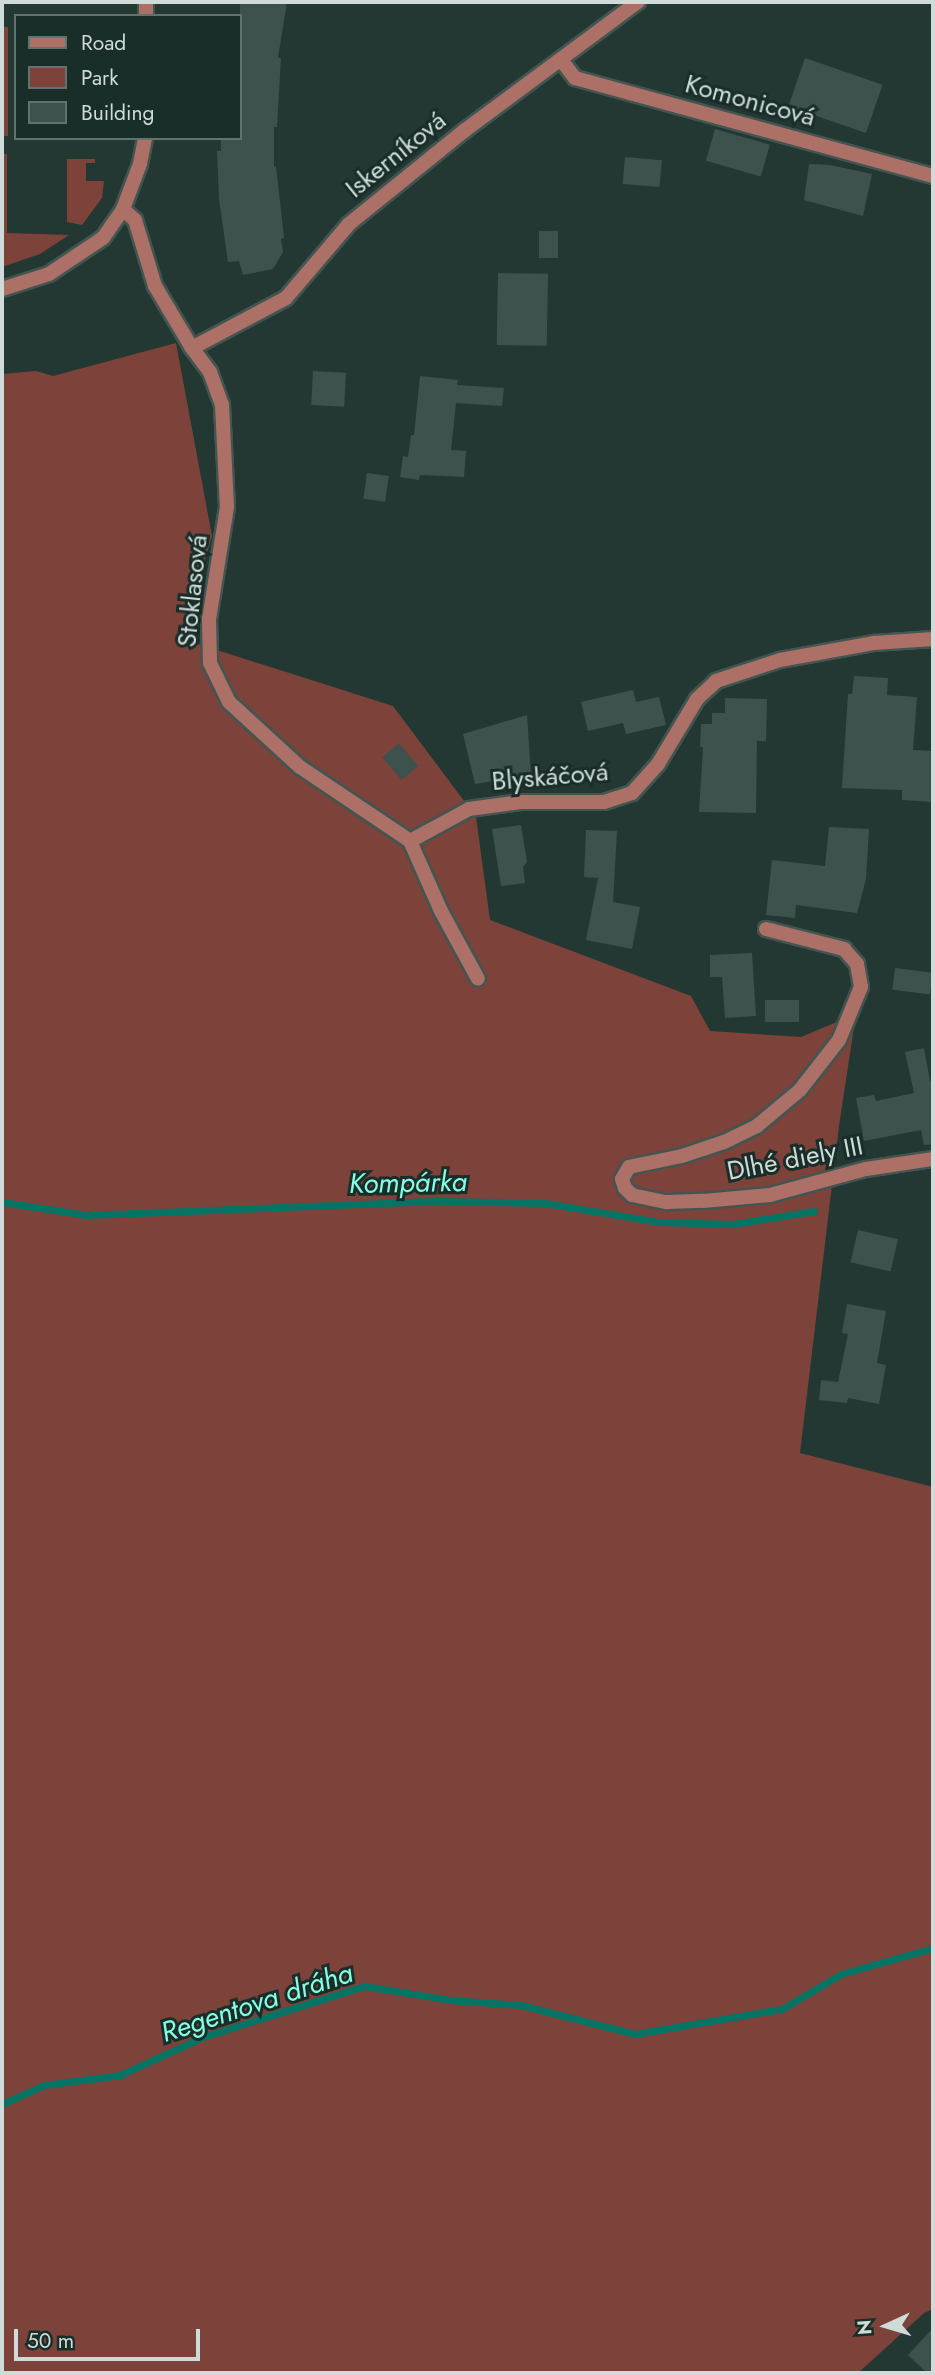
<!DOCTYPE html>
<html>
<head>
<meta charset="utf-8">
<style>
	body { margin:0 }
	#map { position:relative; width:935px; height:2375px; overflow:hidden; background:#233833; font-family:Jost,sans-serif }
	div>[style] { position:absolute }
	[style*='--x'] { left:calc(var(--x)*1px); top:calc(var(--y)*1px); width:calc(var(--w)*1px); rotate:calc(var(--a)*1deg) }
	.green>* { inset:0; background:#7d433a; transform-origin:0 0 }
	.stream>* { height:7px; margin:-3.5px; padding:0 3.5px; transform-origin:3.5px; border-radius:3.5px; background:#047565 }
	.building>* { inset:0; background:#3d524d; transform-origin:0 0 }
	.roads { filter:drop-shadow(2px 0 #425551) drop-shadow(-2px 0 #425551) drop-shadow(0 2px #425551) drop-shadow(0 -2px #425551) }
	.street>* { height:14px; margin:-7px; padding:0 7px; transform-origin:7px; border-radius:7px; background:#ac7067 }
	span { translate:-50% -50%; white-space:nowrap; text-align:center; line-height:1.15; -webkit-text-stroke:6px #192e29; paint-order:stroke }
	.street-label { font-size:26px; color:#cfdbd8 }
	.water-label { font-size:28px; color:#85fee5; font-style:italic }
	.frame { position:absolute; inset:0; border:4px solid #cfdbd8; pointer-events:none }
	.legend { position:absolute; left:14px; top:14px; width:228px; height:126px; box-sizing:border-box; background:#192e29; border:2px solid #62736f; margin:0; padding:9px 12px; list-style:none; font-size:21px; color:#cfdbd8 }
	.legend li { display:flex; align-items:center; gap:14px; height:35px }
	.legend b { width:35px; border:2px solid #62736f }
	.north { position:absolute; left:851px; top:2291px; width:70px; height:70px; -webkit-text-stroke:5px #192e29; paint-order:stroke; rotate:266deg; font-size:19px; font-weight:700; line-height:28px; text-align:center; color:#cfdbd8 }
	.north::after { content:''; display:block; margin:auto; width:24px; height:32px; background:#cfdbd8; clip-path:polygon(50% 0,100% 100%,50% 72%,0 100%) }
	.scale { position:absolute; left:14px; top:2329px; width:186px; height:32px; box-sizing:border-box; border:4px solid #cfdbd8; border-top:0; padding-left:9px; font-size:21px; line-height:24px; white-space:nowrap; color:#cfdbd8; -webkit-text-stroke:5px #192e29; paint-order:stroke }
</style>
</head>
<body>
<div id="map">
	<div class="green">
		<div style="left:2px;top:27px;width:6px;height:109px"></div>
		<div style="clip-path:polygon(2px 154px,7px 154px,7px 233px,69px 235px,40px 254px,2px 267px)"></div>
		<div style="clip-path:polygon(67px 159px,95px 159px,95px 163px,86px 163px,86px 181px,104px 181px,102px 198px,82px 225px,67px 222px)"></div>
		<div style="clip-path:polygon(176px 343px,212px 536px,182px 639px,393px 706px,476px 817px,490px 920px,691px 996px,710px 1031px,801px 1037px,856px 1014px,839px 1126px,800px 1453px,933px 1487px,933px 2309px,924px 2313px,858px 2373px,2px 2373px,2px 374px,36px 371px,53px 376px)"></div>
	</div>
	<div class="stream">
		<div style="--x:2;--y:1202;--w:86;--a:8.7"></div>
		<div style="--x:87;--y:1215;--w:353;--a:-2.3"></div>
		<div style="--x:440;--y:1201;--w:105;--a:1.1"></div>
		<div style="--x:545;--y:1203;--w:116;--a:9.5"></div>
		<div style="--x:659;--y:1222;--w:74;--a:1.5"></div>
		<div style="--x:733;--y:1224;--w:82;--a:-9.1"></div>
		<div style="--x:2;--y:2104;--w:46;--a:-24.3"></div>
		<div style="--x:44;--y:2085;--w:77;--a:-7.5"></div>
		<div style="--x:120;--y:2075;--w:91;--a:-24.6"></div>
		<div style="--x:203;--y:2037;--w:169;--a:-17.6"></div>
		<div style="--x:364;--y:1986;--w:87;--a:9.2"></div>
		<div style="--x:450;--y:2000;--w:71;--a:4"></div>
		<div style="--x:521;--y:2005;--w:118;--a:14.3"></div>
		<div style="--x:635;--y:2034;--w:149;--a:-9.7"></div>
		<div style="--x:782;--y:2009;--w:69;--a:-30.7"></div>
		<div style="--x:841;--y:1974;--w:96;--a:-15.8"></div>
	</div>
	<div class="building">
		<div style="clip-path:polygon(240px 2px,287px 2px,278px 58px,281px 58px,277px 127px,274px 127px,274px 167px,276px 166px,284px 238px,281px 239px,283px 252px,273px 269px,243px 275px,239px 261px,228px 262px,219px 199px,217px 151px,221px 151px,221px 138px,240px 138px)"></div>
		<div style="left:805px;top:58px;width:82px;height:51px;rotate:19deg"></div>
		<div style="left:715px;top:129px;width:57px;height:33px;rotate:16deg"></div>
		<div style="left:625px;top:157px;width:37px;height:27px;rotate:5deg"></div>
		<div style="clip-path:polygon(809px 164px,830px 165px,872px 174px,863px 216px,804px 200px)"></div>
		<div style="left:539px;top:231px;width:19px;height:27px"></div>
		<div style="left:498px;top:273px;width:50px;height:72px;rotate:1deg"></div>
		<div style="left:313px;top:371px;width:33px;height:34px;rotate:3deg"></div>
		<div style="clip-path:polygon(420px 376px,458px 380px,457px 385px,504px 388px,502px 406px,456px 403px,451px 450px,466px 451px,464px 477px,420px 475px,419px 480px,400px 477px,403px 456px,408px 457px,411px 435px,414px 435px)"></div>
		<div style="left:367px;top:473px;width:22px;height:26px;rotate:8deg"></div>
		<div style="clip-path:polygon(854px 676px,888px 678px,887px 695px,917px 697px,913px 750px,933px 751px,933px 802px,902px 800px,902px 790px,842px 788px,848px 694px,852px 694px)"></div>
		<div style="clip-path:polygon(633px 690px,636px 702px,659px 697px,666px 725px,626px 734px,623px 723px,588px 731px,581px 702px)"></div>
		<div style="clip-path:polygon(725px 698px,767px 699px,766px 741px,757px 741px,756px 813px,699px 812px,703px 747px,700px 747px,701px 724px,712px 724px,712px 713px,725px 713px)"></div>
		<div style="clip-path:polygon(527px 715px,531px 775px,475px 784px,463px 734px)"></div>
		<div style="left:399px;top:743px;width:30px;height:22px;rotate:50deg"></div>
		<div style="clip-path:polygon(521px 825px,527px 862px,523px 867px,525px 883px,501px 886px,492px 829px)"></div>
		<div style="clip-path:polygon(829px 827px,869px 829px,866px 879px,857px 913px,796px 905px,795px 918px,766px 915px,772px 860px,825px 866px)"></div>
		<div style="clip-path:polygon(586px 830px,617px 831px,613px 902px,640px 907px,632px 949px,586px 940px,598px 878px,584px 877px)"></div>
		<div style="clip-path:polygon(752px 953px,756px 1016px,725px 1018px,722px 977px,710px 977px,710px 955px)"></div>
		<div style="left:895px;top:968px;width:38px;height:22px;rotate:7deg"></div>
		<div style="left:765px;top:1000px;width:34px;height:22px"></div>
		<div style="clip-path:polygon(924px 1048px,930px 1081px,933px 1080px,933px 1144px,924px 1145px,921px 1130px,864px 1141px,856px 1098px,874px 1095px,876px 1101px,914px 1093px,905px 1052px)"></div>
		<div style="left:858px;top:1230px;width:41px;height:33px;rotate:13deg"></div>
		<div style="clip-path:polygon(847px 1304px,886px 1311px,877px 1363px,886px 1365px,879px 1404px,848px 1398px,847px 1403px,819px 1400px,821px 1380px,838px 1382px,848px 1334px,842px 1333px)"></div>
		<div style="clip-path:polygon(933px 2328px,933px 2373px,927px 2373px,908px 2355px)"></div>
	</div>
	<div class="roads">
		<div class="street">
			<div style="--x:146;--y:2;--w:14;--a:90"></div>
			<div style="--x:562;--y:61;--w:21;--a:53"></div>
			<div style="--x:575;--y:78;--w:371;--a:15.3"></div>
			<div style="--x:123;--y:209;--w:16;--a:43"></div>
			<div style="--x:135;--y:220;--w:69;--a:73.1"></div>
			<div style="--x:155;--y:286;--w:72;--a:59.2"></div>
			<div style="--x:192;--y:348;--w:30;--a:53"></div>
			<div style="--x:210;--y:372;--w:35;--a:70"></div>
			<div style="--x:222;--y:405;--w:102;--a:87.2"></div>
			<div style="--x:227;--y:507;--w:113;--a:99.1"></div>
			<div style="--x:209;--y:619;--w:44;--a:88.7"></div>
			<div style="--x:210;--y:663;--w:43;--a:64"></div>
			<div style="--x:229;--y:702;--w:96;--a:42.5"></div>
			<div style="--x:300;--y:767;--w:133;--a:33.9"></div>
			<div style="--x:410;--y:841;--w:77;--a:66.1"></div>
			<div style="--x:441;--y:911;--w:77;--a:61.4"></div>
			<div style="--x:2;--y:289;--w:49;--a:-17.7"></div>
			<div style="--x:49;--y:274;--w:65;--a:-33.7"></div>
			<div style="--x:103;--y:238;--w:35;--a:-55"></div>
			<div style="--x:123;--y:209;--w:48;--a:-69.3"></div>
			<div style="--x:140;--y:164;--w:26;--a:-79"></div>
			<div style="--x:192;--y:348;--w:106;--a:-28"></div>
			<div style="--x:286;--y:298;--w:97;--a:-49.6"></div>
			<div style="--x:349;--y:224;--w:148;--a:-39"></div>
			<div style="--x:464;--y:131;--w:217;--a:-36.6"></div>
			<div style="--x:410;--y:841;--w:67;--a:-28.5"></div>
			<div style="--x:469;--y:809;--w:52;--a:-7.7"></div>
			<div style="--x:521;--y:802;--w:83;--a:0"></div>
			<div style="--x:604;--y:802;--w:29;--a:-18"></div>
			<div style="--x:632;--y:793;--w:39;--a:-48"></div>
			<div style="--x:658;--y:764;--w:76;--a:-59"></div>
			<div style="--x:697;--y:699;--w:26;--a:-43"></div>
			<div style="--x:716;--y:681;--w:67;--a:-18.2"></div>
			<div style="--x:780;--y:660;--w:96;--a:-10.3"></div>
			<div style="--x:874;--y:643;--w:59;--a:-3.9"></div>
			<div style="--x:766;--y:929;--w:81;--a:14.4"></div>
			<div style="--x:844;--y:949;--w:20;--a:49"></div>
			<div style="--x:857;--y:964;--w:23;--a:80"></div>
			<div style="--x:861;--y:987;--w:57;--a:112.5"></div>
			<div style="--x:839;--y:1040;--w:63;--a:128"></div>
			<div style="--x:800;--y:1090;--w:56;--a:140.1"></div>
			<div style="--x:757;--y:1126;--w:37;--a:154"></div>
			<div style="--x:724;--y:1142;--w:44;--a:161.6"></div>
			<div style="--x:682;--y:1156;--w:54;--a:168.3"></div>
			<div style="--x:629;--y:1167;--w:14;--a:120"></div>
			<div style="--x:622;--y:1179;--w:9;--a:72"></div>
			<div style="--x:625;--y:1188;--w:10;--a:45"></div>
			<div style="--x:632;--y:1195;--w:35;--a:12"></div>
			<div style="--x:666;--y:1202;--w:37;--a:-2"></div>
			<div style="--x:703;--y:1201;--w:67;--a:-5.1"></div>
			<div style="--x:770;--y:1195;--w:99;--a:-15.2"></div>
			<div style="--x:866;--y:1169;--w:68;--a:-8.5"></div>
		</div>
	</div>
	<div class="street-label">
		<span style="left:750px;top:101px;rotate:15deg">Komonicová</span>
		<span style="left:396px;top:155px;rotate:-39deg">Iskerníková</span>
		<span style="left:193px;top:591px;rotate:-84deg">Stoklasová</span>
		<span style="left:550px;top:777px;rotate:-5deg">Blyskáčová</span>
		<span style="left:795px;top:1159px;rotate:-11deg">Dlhé diely III</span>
	</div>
	<div class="water-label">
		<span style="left:408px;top:1183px;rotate:-1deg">Kompárka</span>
		<span style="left:257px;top:2003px;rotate:-18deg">Regentova dráha</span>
	</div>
	<div class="frame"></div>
	<ul class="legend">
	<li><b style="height:9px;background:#ac7067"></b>Road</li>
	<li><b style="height:19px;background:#7d433a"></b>Park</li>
	<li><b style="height:19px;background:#3d524d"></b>Building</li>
	</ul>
	<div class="north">N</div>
	<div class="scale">50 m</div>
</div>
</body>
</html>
